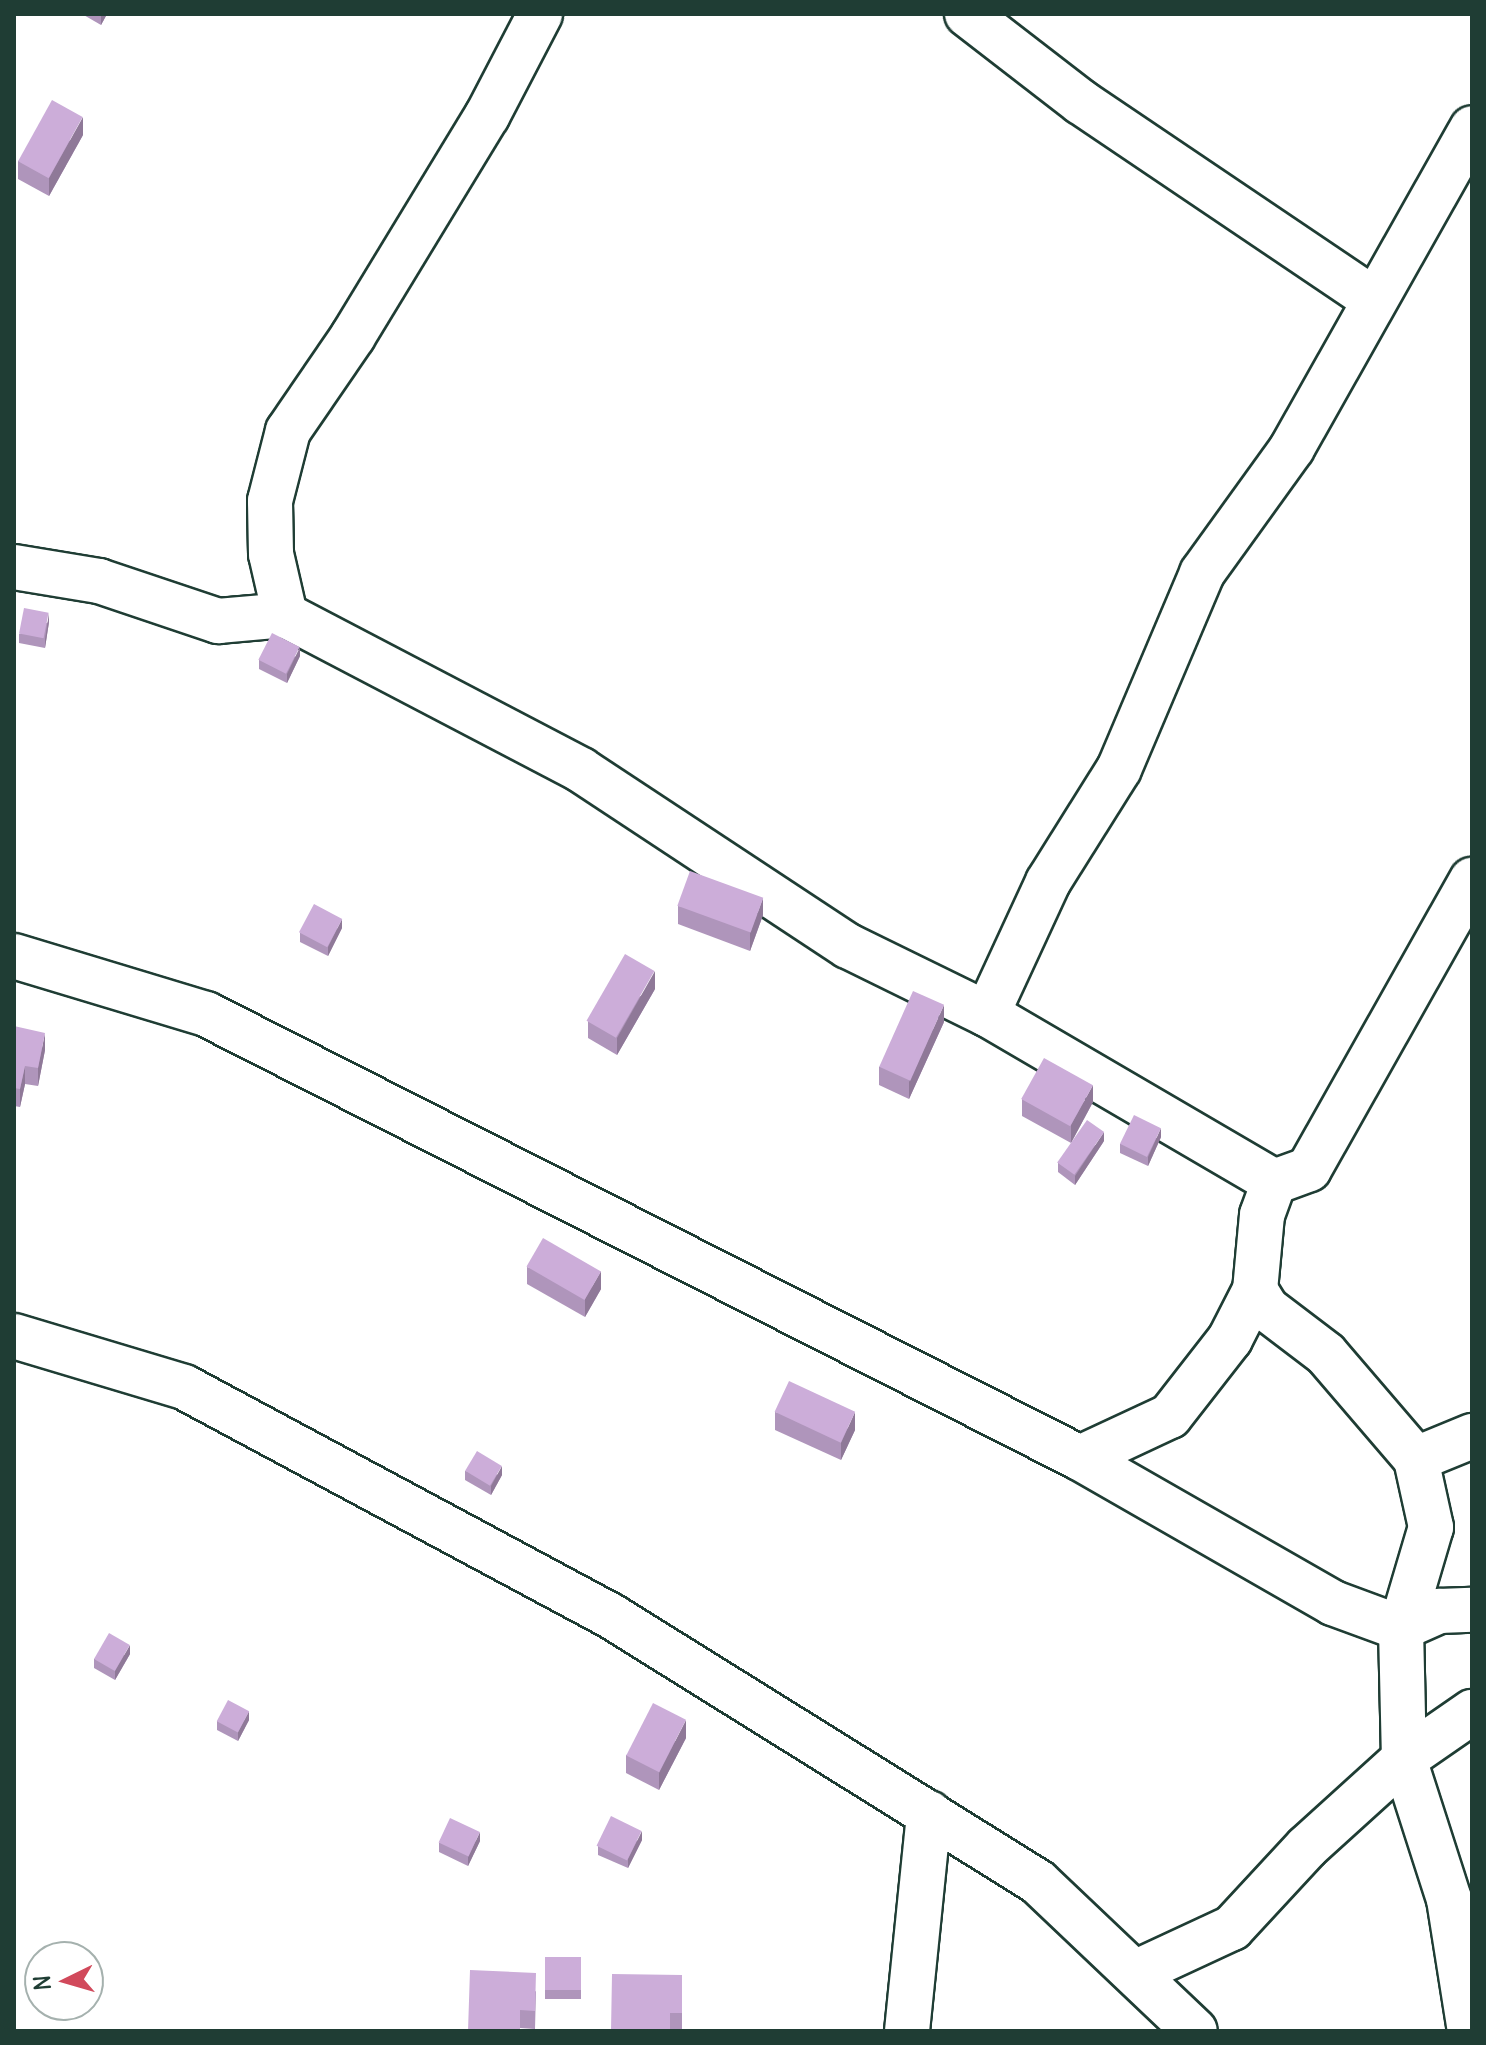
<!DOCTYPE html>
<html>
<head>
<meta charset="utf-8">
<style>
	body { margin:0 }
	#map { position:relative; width:1486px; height:2045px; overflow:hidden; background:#fff; font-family:Delius,sans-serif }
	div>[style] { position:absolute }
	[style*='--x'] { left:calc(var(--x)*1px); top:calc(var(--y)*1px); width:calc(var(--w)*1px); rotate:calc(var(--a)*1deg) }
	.roads { filter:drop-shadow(2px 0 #1f3d34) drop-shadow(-2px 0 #1f3d34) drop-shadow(0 2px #1f3d34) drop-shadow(0 -2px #1f3d34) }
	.minor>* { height:44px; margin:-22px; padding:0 22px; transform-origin:22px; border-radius:22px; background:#fff }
	.wall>* { inset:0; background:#af95bb; transform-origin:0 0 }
	.shaded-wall>* { inset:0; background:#8f7998 }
	.building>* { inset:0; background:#ccadd9; transform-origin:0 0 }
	span { translate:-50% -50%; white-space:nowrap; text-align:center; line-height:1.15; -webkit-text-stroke:6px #fff; paint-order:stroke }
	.frame { position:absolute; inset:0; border:16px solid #1f3d34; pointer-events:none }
	.north { position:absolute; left:24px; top:1941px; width:80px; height:80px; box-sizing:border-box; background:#fff; border:2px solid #a5b1ae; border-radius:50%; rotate:265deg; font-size:22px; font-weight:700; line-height:32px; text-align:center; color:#1f3d34 }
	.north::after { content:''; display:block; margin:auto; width:28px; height:36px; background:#d1495b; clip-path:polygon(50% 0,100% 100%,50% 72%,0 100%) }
</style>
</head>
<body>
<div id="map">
	<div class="roads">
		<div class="minor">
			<div style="--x:967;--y:14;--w:144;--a:37.7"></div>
			<div style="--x:1081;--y:102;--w:352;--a:34"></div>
			<div style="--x:14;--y:567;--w:86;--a:9.4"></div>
			<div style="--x:99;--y:581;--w:126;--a:18.6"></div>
			<div style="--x:218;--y:621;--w:67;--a:-5.1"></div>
			<div style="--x:285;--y:615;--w:334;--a:27.6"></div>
			<div style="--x:581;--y:770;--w:320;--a:33.4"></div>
			<div style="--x:848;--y:946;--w:155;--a:26.1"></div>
			<div style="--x:987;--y:1014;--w:333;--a:30.3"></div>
			<div style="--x:1274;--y:1182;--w:37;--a:-20"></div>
			<div style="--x:1309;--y:1169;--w:332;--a:-60.6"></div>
			<div style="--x:285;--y:615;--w:63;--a:-102.9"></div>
			<div style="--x:271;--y:554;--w:53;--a:-91.1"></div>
			<div style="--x:270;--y:501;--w:72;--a:-75.6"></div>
			<div style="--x:288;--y:431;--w:115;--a:-55.6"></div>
			<div style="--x:353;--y:336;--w:258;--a:-58.7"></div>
			<div style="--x:487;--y:116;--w:115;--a:-62.5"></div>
			<div style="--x:14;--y:956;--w:201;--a:16.8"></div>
			<div style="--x:206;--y:1014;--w:980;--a:26.93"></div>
			<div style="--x:1080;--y:1458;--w:292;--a:29.8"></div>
			<div style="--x:1333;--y:1603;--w:72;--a:20.2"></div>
			<div style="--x:1401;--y:1628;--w:42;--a:-24.1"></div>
			<div style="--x:1439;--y:1611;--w:33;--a:-2"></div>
			<div style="--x:987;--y:1014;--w:145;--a:-65.2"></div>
			<div style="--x:1048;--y:882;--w:133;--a:-57.9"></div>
			<div style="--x:1119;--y:769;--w:213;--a:-67"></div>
			<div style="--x:1202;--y:573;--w:154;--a:-54.2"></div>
			<div style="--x:1292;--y:448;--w:367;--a:-60.6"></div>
			<div style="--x:1274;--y:1182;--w:35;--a:110"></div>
			<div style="--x:1262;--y:1215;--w:75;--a:95.3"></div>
			<div style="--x:1255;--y:1290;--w:22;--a:58"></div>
			<div style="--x:1267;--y:1309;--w:74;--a:37.3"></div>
			<div style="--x:1326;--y:1354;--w:138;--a:49.4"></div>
			<div style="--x:1416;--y:1459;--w:70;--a:77.6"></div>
			<div style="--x:1431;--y:1527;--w:105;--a:106.5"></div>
			<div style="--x:1401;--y:1628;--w:131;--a:88.7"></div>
			<div style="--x:1404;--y:1759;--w:147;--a:72.2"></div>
			<div style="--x:1449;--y:1899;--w:134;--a:81"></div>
			<div style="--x:14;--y:1336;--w:177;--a:16.7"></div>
			<div style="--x:184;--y:1387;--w:485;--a:28.2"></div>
			<div style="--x:611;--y:1616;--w:503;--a:31.92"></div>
			<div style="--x:1038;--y:1882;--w:216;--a:43.5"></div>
			<div style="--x:1080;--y:1458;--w:99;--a:-25"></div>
			<div style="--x:1170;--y:1416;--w:98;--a:-52.1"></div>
			<div style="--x:1230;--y:1339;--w:55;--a:-63"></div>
			<div style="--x:1416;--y:1459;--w:61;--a:-22.3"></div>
			<div style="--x:1137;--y:1972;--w:105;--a:-24.9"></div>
			<div style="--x:1232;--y:1928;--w:110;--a:-47.2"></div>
			<div style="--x:1307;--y:1847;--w:131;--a:-42.2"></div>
			<div style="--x:1404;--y:1759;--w:83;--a:-34.7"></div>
			<div style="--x:907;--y:2031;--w:219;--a:-84.2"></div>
		</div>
	</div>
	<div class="wall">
		<div style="clip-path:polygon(82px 14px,107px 14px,101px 25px)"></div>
		<div style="clip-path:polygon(83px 135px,49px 196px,18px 179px,18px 161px)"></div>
		<div style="clip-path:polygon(49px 622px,45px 648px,19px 643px,19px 634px)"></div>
		<div style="clip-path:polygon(300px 656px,287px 683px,259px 669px,259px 660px)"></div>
		<div style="clip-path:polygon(678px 906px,763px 915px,750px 951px,678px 924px)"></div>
		<div style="clip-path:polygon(342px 928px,328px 956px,300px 942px,300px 933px)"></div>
		<div style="clip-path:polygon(655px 989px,617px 1055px,588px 1038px,588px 1021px)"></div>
		<div style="clip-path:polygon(944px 1022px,909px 1099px,879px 1085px,879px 1067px)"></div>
		<div style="clip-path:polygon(14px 1026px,45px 1050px,38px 1086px,25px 1084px,20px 1107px,14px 1106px)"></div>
		<div style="clip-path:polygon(1022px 1099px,1093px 1102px,1071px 1143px,1022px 1116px)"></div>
		<div style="clip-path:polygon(1161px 1137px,1148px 1166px,1120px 1153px,1120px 1144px)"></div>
		<div style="clip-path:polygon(1104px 1141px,1075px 1185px,1058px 1172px,1058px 1163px)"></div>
		<div style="clip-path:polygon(527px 1267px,601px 1289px,585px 1317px,527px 1284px)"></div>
		<div style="clip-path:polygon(775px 1412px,855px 1430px,841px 1460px,775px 1430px)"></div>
		<div style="clip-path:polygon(465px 1471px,502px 1475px,491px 1495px,465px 1480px)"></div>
		<div style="clip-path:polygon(130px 1654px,115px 1680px,94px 1668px,94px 1659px)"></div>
		<div style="clip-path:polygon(249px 1720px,238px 1741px,217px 1730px,217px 1721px)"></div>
		<div style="clip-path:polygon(686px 1738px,659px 1790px,626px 1773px,626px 1755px)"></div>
		<div style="clip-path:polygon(642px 1840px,628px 1868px,598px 1855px,598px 1846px)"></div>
		<div style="clip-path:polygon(480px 1841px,468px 1866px,439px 1852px,439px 1843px)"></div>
		<div style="left:581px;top:1957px;width:42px;height:36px;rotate:90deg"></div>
		<div style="clip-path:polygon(682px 1975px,682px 2031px,611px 2031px)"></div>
		<div style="clip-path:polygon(536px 1991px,535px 2029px,520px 2028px,468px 2031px)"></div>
	</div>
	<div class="shaded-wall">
		<div style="clip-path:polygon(101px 14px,107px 14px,101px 25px)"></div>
		<div style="clip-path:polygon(83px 117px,83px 135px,49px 196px,49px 178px)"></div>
		<div style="clip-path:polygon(49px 613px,49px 622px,45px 648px,45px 639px)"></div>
		<div style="clip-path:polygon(300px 647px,300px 656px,287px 683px,287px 674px)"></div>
		<div style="clip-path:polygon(763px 898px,763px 915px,750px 951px,750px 933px)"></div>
		<div style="clip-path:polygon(342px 919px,342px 928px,328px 956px,328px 947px)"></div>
		<div style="clip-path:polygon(655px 971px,655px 989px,617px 1055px,617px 1038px)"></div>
		<div style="clip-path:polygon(944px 1005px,944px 1022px,909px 1099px,909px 1082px)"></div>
		<div style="clip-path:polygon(45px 1033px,45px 1050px,38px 1086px,38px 1068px)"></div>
		<div style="clip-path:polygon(25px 1066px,25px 1084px,20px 1107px,20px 1089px)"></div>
		<div style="clip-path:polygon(1093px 1085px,1093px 1102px,1071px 1143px,1071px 1125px)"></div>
		<div style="clip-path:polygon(1161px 1128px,1161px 1137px,1148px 1166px,1148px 1157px)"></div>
		<div style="clip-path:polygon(1104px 1132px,1104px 1141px,1075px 1185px,1075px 1176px)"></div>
		<div style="clip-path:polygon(601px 1271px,601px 1289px,585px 1317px,585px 1299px)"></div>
		<div style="clip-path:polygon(855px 1412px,855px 1430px,841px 1460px,841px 1443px)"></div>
		<div style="clip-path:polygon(502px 1466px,502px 1475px,491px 1495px,491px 1486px)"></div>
		<div style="clip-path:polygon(130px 1645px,130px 1654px,115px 1680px,115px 1671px)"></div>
		<div style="clip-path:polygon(249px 1711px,249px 1720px,238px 1741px,238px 1732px)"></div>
		<div style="clip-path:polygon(686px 1720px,686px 1738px,659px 1790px,659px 1773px)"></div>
		<div style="clip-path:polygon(642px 1831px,642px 1840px,628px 1868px,628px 1859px)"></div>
		<div style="clip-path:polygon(480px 1832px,480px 1841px,468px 1866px,468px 1857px)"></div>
	</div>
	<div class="building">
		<div style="left:52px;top:100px;width:35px;height:70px;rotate:29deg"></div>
		<div style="left:24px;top:608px;width:25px;height:26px;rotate:11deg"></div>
		<div style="left:272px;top:633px;width:31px;height:30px;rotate:27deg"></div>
		<div style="left:690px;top:871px;width:78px;height:37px;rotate:20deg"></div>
		<div style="left:314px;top:904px;width:32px;height:32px;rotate:28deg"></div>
		<div style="left:625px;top:954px;width:34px;height:77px;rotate:30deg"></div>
		<div style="left:913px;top:991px;width:34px;height:83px;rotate:24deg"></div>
		<div style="clip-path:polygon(14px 1026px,45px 1033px,38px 1068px,25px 1066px,20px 1089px,14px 1088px)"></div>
		<div style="left:1044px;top:1058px;width:56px;height:47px;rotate:29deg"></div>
		<div style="left:1134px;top:1115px;width:30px;height:32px;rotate:26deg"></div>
		<div style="left:1087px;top:1120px;width:21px;height:52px;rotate:35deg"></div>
		<div style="left:543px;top:1238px;width:67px;height:33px;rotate:30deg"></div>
		<div style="left:789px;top:1381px;width:73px;height:34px;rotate:25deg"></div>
		<div style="left:477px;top:1451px;width:29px;height:23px;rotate:31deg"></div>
		<div style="left:109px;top:1633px;width:24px;height:30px;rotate:30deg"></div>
		<div style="left:228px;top:1700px;width:24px;height:24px;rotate:28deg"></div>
		<div style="left:653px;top:1703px;width:37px;height:59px;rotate:27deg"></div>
		<div style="left:611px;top:1816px;width:34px;height:33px;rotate:26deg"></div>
		<div style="left:450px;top:1818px;width:33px;height:27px;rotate:25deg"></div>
		<div style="left:581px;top:1957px;width:33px;height:36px;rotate:90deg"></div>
		<div style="clip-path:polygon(470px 1970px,536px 1973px,535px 2011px,520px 2010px,520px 2031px,468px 2031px)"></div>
		<div style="clip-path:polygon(612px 1974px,682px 1975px,682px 2013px,670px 2013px,670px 2031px,611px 2031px)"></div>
	</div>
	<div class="frame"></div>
	<div class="north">N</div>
</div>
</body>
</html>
